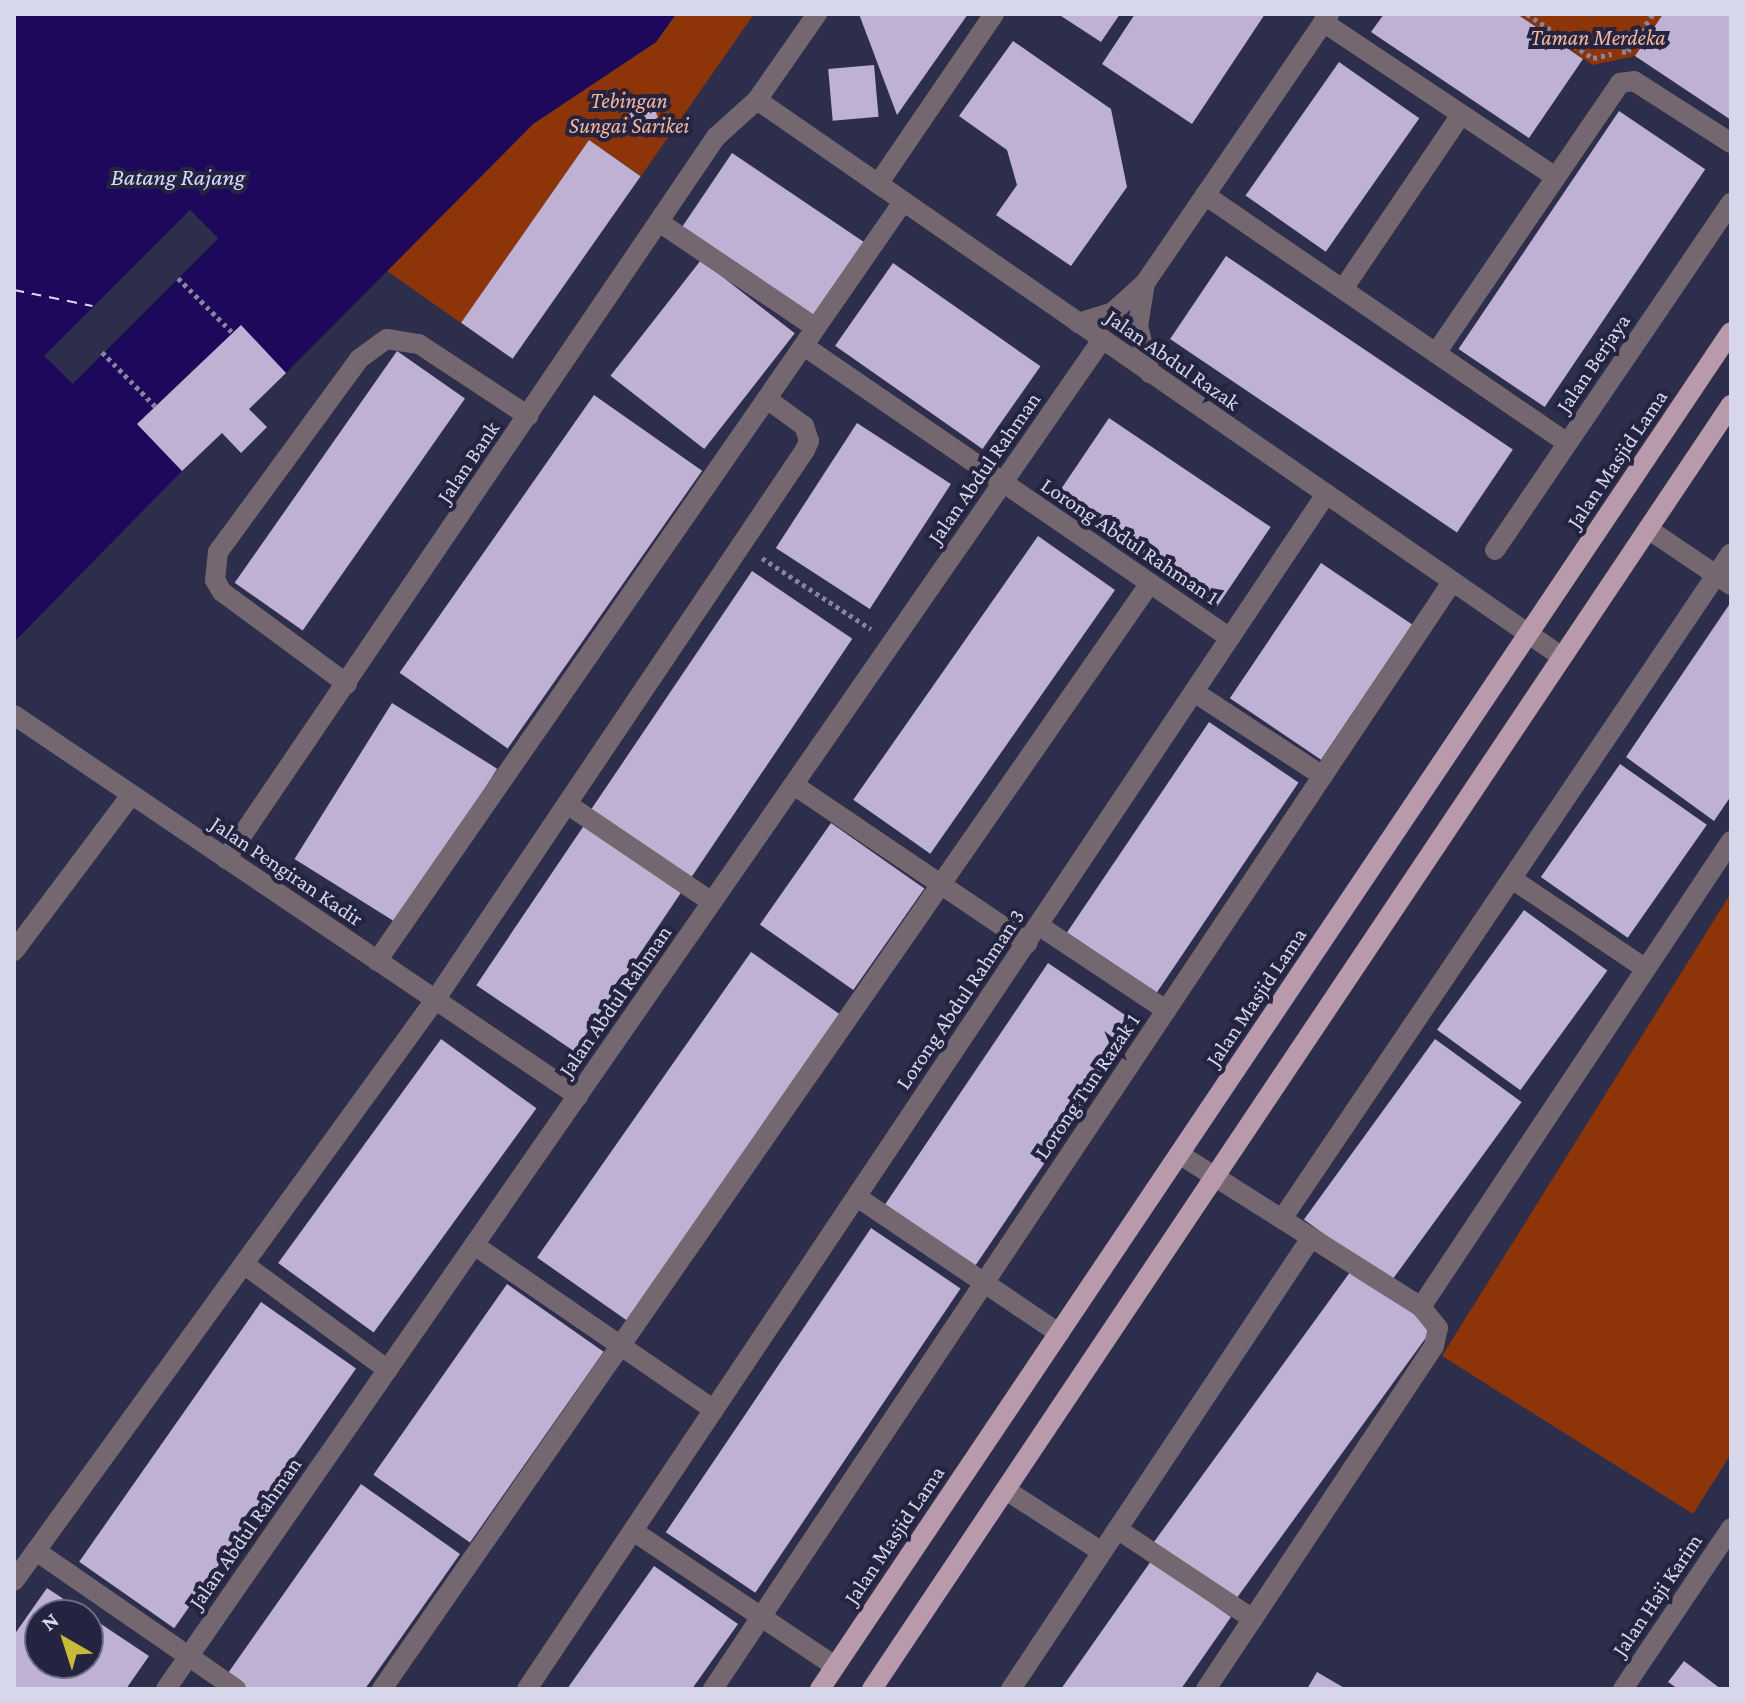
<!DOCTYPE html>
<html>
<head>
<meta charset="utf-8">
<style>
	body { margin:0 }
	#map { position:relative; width:1745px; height:1703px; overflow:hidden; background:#2d2e4b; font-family:"Crimson Pro",serif }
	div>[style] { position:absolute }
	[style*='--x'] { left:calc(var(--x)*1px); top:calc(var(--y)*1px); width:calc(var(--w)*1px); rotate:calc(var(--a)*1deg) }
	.green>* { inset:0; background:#8d3508 }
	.water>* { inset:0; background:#1d085c }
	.pier>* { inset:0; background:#2d2e4b; transform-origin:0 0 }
	.ferry>* { height:2px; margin-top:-1px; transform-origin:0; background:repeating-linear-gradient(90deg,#d8daf7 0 10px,transparent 0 18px) }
	.building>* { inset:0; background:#beb1d4; transform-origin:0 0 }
	.round { border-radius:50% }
	.path>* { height:5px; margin-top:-2.5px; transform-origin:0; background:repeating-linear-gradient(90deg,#85869e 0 4px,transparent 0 8px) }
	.minor>* { height:20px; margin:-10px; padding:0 10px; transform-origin:10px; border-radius:10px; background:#75676f }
	.major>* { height:20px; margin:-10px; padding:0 10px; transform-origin:10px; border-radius:10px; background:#b89aac }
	span { translate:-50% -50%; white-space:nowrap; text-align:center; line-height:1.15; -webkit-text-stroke:8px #242440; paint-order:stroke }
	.park-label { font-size:22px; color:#f2b59d; font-style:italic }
	.street-label { font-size:22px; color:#d6d7ea }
	.water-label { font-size:24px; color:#d8daf7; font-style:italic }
	.frame { position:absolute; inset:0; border:16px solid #d6d7ea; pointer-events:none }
	.north { position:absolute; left:24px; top:1599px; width:80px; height:80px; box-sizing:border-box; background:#242440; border:2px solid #6b6c84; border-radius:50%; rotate:321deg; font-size:22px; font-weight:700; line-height:32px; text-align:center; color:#d6d7ea }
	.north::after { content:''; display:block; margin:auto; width:28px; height:36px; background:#caba39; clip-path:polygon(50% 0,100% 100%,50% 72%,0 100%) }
</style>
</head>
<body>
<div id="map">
	<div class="green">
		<div style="clip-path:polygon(676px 14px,754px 14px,641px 176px,589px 140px,461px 323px,387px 271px,533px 124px,656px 42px)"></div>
		<div style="clip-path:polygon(1517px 14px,1663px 14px,1635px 56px,1593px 65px)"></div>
		<div style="clip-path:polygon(1731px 893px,1731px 1454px,1693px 1514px,1442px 1356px)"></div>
	</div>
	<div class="water">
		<div style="clip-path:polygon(14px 14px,676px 14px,656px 42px,533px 124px,286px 373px,241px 326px,233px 333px,137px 424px,182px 471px,14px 642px)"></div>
	</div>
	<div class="pier">
		<div style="left:190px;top:210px;width:40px;height:206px;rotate:45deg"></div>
	</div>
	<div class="ferry">
		<div style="--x:14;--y:290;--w:80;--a:11.6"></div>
	</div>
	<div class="building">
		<div style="clip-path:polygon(859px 14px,968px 14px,897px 115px)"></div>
		<div style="clip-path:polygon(1058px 14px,1120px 14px,1101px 42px)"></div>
		<div style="clip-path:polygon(1135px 14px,1265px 14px,1192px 124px,1102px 64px)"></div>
		<div style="clip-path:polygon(1384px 14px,1517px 14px,1583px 59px,1529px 138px,1371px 32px)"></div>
		<div style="clip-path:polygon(1663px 14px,1731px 14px,1731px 120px,1635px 56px)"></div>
		<div style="clip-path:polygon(1013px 41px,1111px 109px,1127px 187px,1071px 266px,996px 215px,1017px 185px,1007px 150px,959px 116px)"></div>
		<div style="left:1339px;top:62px;width:98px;height:163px;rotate:35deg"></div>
		<div style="left:874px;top:65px;width:52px;height:46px;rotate:85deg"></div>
		<div class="round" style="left:628px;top:105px;width:30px;height:30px"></div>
		<div style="left:1619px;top:111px;width:104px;height:287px;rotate:34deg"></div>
		<div style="left:589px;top:140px;width:63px;height:223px;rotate:35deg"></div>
		<div style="left:732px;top:153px;width:160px;height:89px;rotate:34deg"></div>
		<div style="left:1226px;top:256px;width:346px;height:100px;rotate:34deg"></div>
		<div style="left:701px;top:260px;width:119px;height:147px;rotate:38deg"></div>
		<div style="left:893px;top:263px;width:180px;height:101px;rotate:35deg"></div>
		<div style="clip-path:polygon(241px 325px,286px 373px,249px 409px,267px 427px,241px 453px,222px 433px,182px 471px,137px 424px)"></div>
		<div style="left:397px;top:351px;width:83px;height:283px;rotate:35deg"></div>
		<div style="left:594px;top:395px;width:132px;height:339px;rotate:35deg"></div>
		<div style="left:1109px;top:418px;width:195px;height:95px;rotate:34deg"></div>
		<div style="left:857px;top:423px;width:112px;height:149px;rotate:33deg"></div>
		<div style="left:1038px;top:536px;width:94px;height:322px;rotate:35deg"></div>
		<div style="left:1321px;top:563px;width:110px;height:163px;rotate:34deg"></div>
		<div style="left:752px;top:571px;width:121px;height:292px;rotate:34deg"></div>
		<div style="clip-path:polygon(1731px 602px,1731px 796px,1714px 821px,1626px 757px)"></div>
		<div style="left:392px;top:703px;width:124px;height:184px;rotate:32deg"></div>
		<div style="left:1209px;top:722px;width:108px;height:254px;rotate:34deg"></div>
		<div style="left:1620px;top:764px;width:106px;height:138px;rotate:35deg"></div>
		<div style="left:587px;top:821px;width:118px;height:198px;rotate:34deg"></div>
		<div style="left:831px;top:823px;width:114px;height:124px;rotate:35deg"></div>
		<div style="left:1524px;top:910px;width:103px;height:148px;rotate:36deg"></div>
		<div style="left:751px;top:952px;width:111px;height:373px;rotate:35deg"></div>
		<div style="left:1048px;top:963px;width:109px;height:292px;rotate:34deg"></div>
		<div style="left:441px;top:1039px;width:118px;height:277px;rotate:36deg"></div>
		<div style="left:1435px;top:1039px;width:107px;height:223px;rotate:36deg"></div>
		<div style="left:871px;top:1228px;width:108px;height:367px;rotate:34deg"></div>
		<div style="left:1353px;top:1268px;width:100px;height:339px;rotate:36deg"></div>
		<div style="left:507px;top:1284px;width:118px;height:233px;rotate:35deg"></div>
		<div style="left:261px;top:1302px;width:116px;height:317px;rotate:35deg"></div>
		<div style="clip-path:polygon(361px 1484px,460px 1554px,365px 1689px,230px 1689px,221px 1683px)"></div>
		<div style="clip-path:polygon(1151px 1561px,1231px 1617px,1181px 1689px,1061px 1689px)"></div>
		<div style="clip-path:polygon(654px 1566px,738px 1624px,692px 1689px,567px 1689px)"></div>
		<div style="clip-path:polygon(evenodd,47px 1588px,149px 1656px,126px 1689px,14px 1689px,14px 1635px,47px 1588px,40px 1615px,88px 1615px,88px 1663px,40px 1663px,40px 1615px)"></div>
		<div style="clip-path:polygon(1684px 1661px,1721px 1689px,1678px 1689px,1668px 1682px)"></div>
		<div style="clip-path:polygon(1317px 1672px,1346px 1689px,1307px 1689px)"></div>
	</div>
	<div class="path">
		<div style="--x:1527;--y:14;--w:79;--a:33.7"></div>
		<div style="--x:1593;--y:58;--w:19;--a:-12"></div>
		<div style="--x:1622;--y:52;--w:6;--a:-9"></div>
		<div style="--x:1628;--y:51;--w:45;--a:-56"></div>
		<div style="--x:178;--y:278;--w:78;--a:45"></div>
		<div style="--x:102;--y:352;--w:77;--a:45.5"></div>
		<div style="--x:762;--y:558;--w:130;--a:33.1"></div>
	</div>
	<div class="minor">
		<div style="--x:1323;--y:22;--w:279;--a:33.7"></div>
		<div style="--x:757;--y:100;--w:979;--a:34.68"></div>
		<div style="--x:878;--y:184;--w:206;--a:-55.7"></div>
		<div style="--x:1205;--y:195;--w:439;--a:34.4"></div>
		<div style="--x:659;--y:222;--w:189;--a:34"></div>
		<div style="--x:1145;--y:283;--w:44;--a:99.2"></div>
		<div style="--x:1138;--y:326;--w:49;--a:75.7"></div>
		<div style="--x:1343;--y:289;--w:210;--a:-55.9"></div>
		<div style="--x:1078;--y:323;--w:37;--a:-17"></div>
		<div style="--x:1113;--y:312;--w:43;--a:-42.2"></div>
		<div style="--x:1145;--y:283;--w:326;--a:-55.6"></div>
		<div style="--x:804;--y:346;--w:516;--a:34.43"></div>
		<div style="--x:1436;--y:353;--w:327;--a:-55.7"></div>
		<div style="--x:1620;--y:83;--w:14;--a:-8"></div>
		<div style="--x:1634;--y:81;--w:115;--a:32.6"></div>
		<div style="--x:1648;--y:529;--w:100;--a:34"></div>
		<div style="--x:1495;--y:550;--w:420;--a:-55.8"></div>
		<div style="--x:347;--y:684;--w:155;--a:-143.6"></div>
		<div style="--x:222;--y:592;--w:14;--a:-120"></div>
		<div style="--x:215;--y:580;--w:28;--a:-84"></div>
		<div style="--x:218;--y:552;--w:239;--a:-53.8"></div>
		<div style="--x:359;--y:359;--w:34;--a:-36"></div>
		<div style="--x:387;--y:339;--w:32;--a:9"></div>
		<div style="--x:419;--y:344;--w:131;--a:33.4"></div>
		<div style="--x:1194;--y:692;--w:154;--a:33.1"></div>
		<div style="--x:14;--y:715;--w:681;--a:34.04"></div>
		<div style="--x:794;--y:785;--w:282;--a:34.1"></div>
		<div style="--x:567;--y:804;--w:175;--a:34.1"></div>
		<div style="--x:226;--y:859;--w:873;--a:-55.84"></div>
		<div style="--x:716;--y:137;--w:55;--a:-42.1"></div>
		<div style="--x:757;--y:100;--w:105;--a:-55.1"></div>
		<div style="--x:1512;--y:879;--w:161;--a:33.9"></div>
		<div style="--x:1038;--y:925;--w:154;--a:33.6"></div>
		<div style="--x:14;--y:951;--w:195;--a:-53.1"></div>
		<div style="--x:377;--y:961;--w:923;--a:-55.28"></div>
		<div style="--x:1179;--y:1154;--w:286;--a:32.3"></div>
		<div style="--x:1421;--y:1307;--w:27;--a:51"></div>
		<div style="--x:1438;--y:1328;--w:18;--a:103"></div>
		<div style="--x:1434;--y:1346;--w:412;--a:123.6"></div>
		<div style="--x:857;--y:1197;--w:244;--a:34"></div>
		<div style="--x:1282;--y:1219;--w:803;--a:-56.01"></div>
		<div style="--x:474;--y:1245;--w:291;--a:34.5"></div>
		<div style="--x:245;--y:1265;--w:177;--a:36.3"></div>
		<div style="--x:1421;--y:1307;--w:560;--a:-56.37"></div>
		<div style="--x:1006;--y:1490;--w:114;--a:32.9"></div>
		<div style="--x:1117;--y:1529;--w:163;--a:33.5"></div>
		<div style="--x:633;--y:1531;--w:243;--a:33.8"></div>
		<div style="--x:36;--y:1551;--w:243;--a:34.6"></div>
		<div style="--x:14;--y:1581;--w:717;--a:-54.07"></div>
		<div style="--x:435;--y:1000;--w:663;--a:-56.07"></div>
		<div style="--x:805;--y:450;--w:10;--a:-66"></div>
		<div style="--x:809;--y:441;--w:16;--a:-108"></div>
		<div style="--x:804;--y:426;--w:46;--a:-143.9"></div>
		<div style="--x:166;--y:1689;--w:1642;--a:-55.25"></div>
		<div style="--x:382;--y:1689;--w:1346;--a:-55.22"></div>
		<div style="--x:527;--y:1689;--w:1438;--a:-56.23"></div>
		<div style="--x:713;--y:1689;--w:1331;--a:-56.27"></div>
		<div style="--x:1011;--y:1689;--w:542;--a:-56.37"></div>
		<div style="--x:1623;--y:1689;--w:194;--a:-56.1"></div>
	</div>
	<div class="major">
		<div style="--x:820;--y:1689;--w:1634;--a:-56.13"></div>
		<div style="--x:872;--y:1689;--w:1545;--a:-56.22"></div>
	</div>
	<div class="park-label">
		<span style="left:1598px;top:38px">Taman Merdeka</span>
		<span style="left:629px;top:113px">Tebingan<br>Sungai Sarikei</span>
	</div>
	<div class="street-label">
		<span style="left:1173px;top:360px;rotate:35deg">Jalan Abdul Razak</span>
		<span style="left:1593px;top:363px;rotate:-56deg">Jalan Berjaya</span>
		<span style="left:1617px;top:459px;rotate:-56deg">Jalan Masjid Lama</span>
		<span style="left:468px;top:462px;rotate:-56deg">Jalan Bank</span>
		<span style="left:984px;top:468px;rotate:-55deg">Jalan Abdul Rahman</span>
		<span style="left:1130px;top:541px;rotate:34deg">Lorong Abdul Rahman 1</span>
		<span style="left:287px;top:871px;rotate:34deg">Jalan Pengiran Kadir</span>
		<span style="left:1256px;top:997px;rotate:-56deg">Jalan Masjid Lama</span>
		<span style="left:960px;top:999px;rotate:-56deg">Lorong Abdul Rahman 3</span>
		<span style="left:615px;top:1001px;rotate:-55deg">Jalan Abdul Rahman</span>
		<span style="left:1087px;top:1086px;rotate:-56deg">Lorong Tun Razak 1</span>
		<span style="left:245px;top:1533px;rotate:-55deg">Jalan Abdul Rahman</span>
		<span style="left:894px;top:1535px;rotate:-56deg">Jalan Masjid Lama</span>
		<span style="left:1657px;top:1595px;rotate:-56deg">Jalan Haji Karim</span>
	</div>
	<div class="water-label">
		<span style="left:178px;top:177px">Batang Rajang</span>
	</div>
	<div class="frame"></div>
	<div class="north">N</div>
</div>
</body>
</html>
